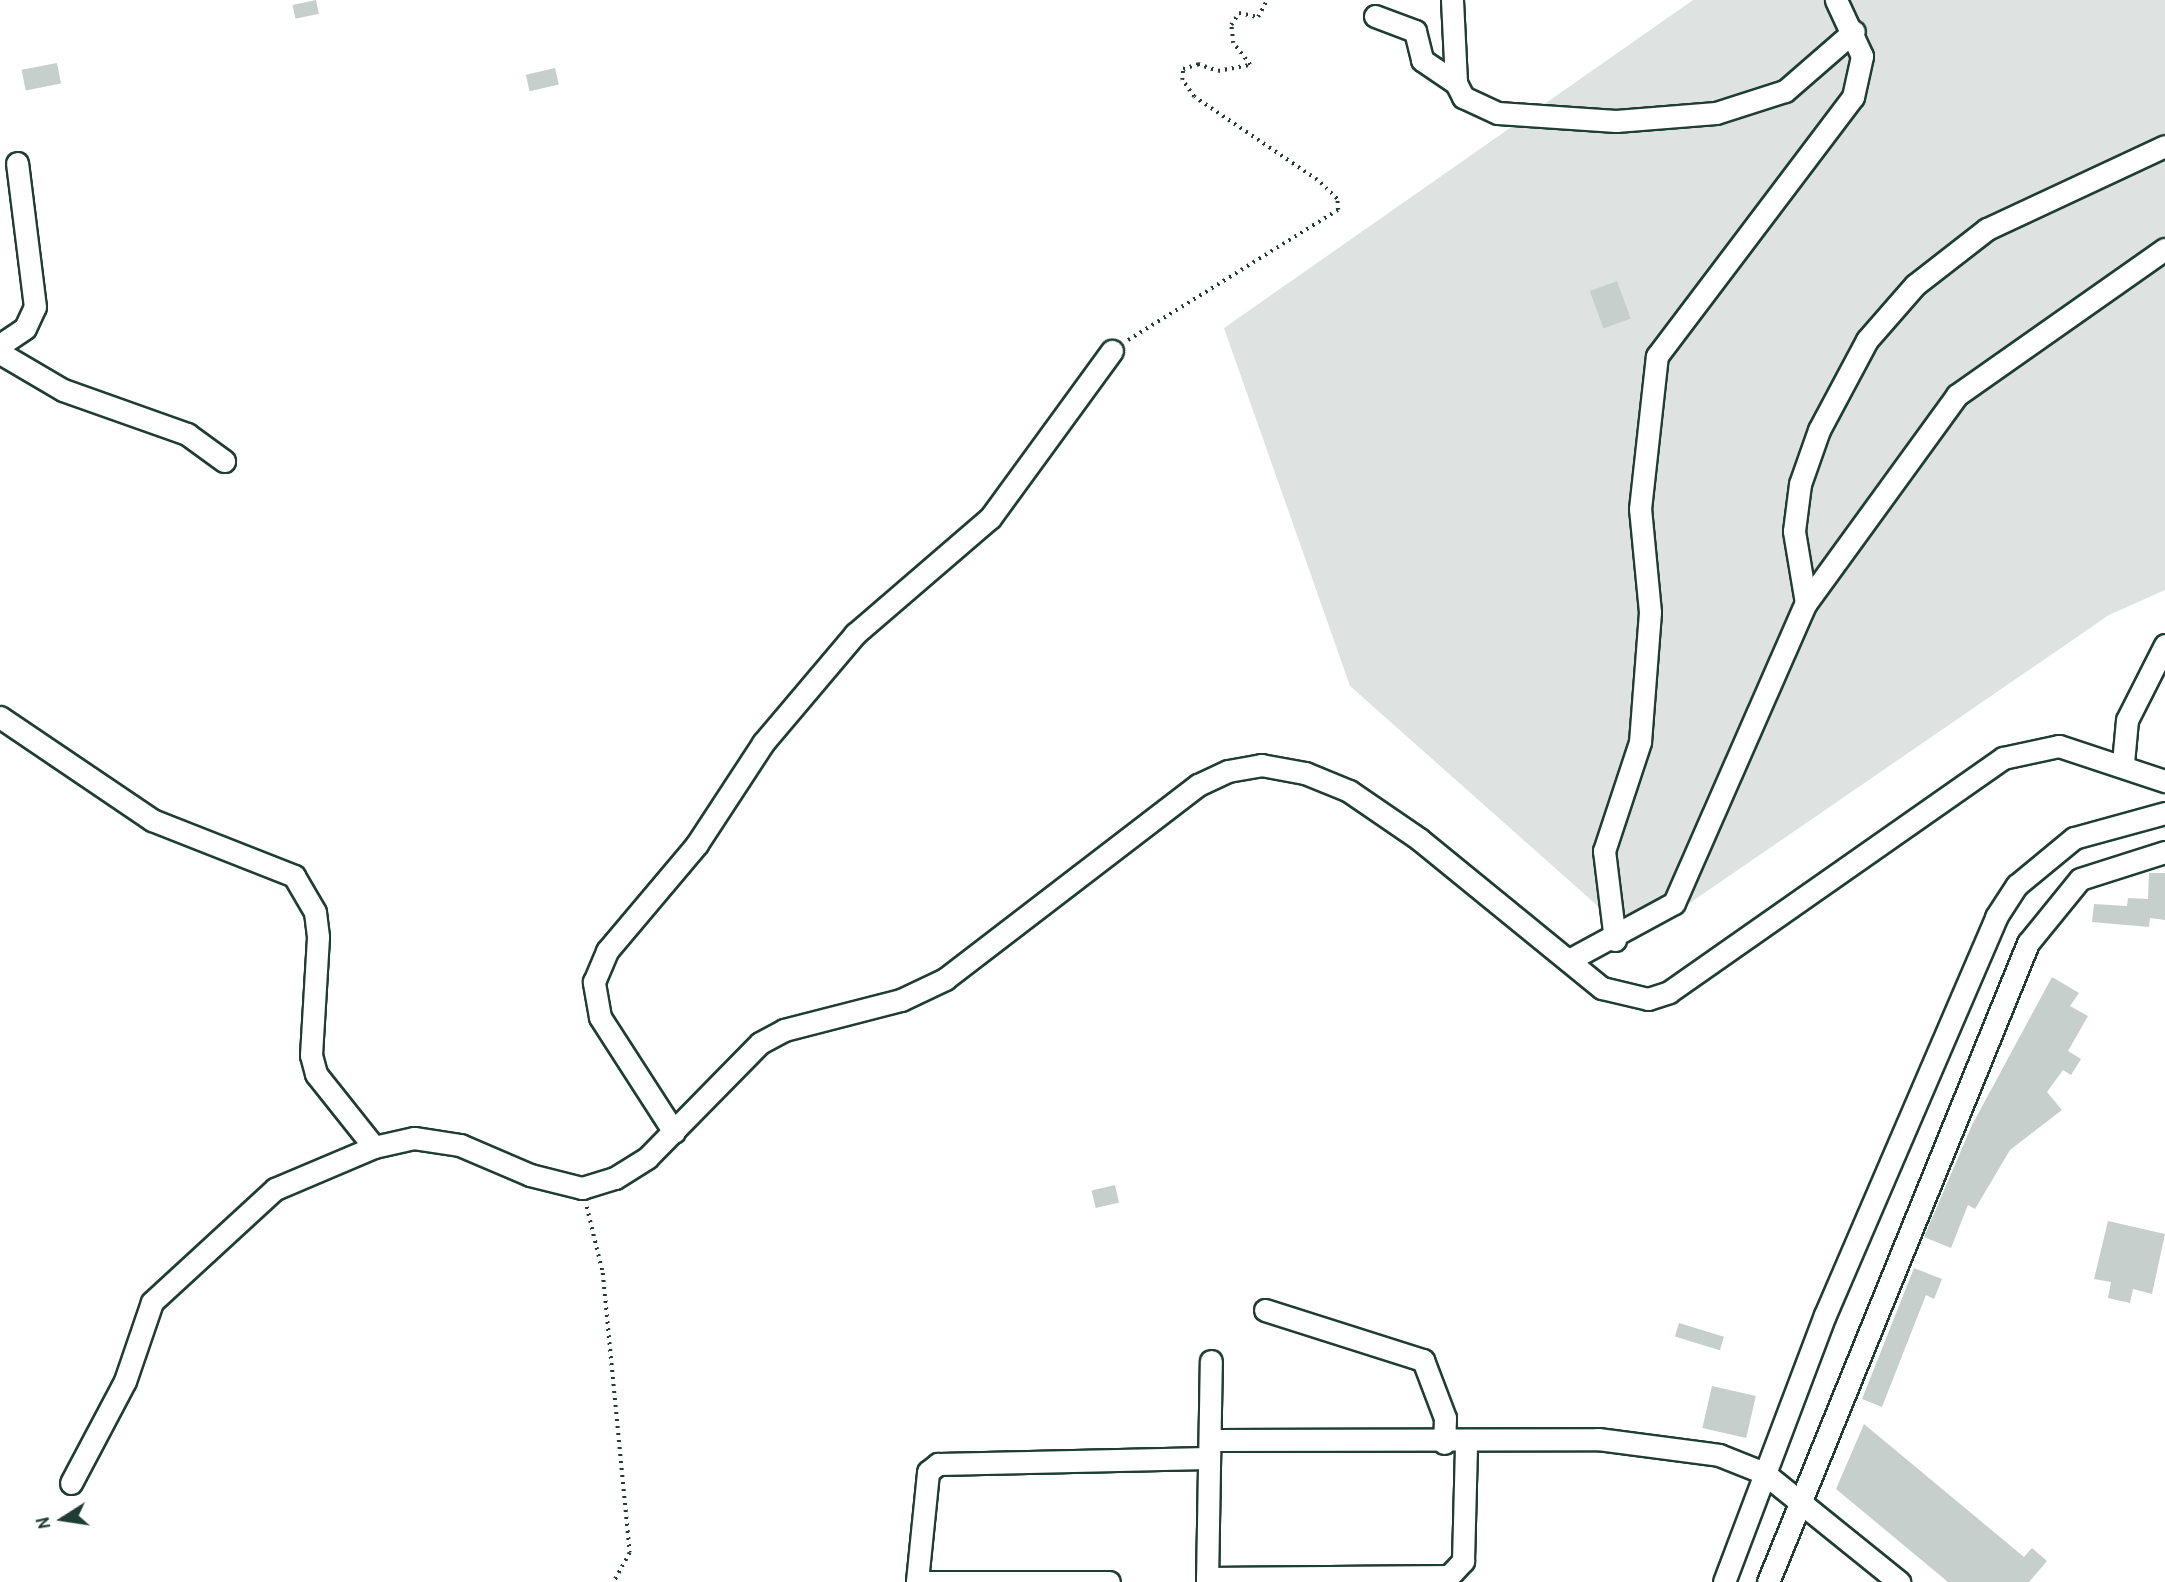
<!DOCTYPE html>
<html>
<head>
<meta charset="utf-8">
<style>
	body { margin:0 }
	#map { position:relative; width:2165px; height:1582px; overflow:hidden; background:#fff; font-family:"Patrick Hand",sans-serif }
	div>[style] { position:absolute }
	[style*='--x'] { left:calc(var(--x)*1px); top:calc(var(--y)*1px); width:calc(var(--w)*1px); rotate:calc(var(--a)*1deg) }
	.green>* { inset:0; background:#dee3e2 }
	.building>* { inset:0; background:#c7cfcc; transform-origin:0 0 }
	.path>* { height:3.5px; margin-top:-1.75px; transform-origin:0; background:repeating-linear-gradient(90deg,#1f3d34 0 2px,transparent 0 7px) }
	.roads { filter:drop-shadow(2px 0 #1f3d34) drop-shadow(-2px 0 #1f3d34) drop-shadow(0 2px #1f3d34) drop-shadow(0 -2px #1f3d34) }
	.minor>* { height:21px; margin:-10.5px; padding:0 10.5px; transform-origin:10.5px; border-radius:10.5px; background:#fff }
	span { translate:-50% -50%; white-space:nowrap; text-align:center; line-height:1.15; -webkit-text-stroke:7px #fff; paint-order:stroke }
	.north { position:absolute; left:28px; top:1484px; width:70px; height:70px; -webkit-text-stroke:5px #fff; paint-order:stroke; rotate:258deg; font-size:19px; font-weight:700; line-height:28px; text-align:center; color:#1f3d34 }
	.north::after { content:''; display:block; margin:auto; width:24px; height:32px; background:#1f3d34; clip-path:polygon(50% 0,100% 100%,50% 72%,0 100%) }
</style>
</head>
<body>
<div id="map">
	<div class="green">
		<div style="clip-path:polygon(1693px 0,2165px 0,2165px 590px,2109px 615px,1636px 940px,1350px 686px,1224px 328px)"></div>
	</div>
	<div class="building">
		<div style="left:316px;top:0;width:14px;height:24px;rotate:78deg"></div>
		<div style="left:57px;top:63px;width:21px;height:36px;rotate:79deg"></div>
		<div style="left:555px;top:68px;width:17px;height:30px;rotate:77deg"></div>
		<div style="left:1617px;top:281px;width:40px;height:29px;rotate:70deg"></div>
		<div style="clip-path:polygon(2149px 873px,2165px 873px,2165px 920px,2150px 918px,2149px 927px,2092px 922px,2094px 904px,2127px 906px,2128px 898px,2148px 899px)"></div>
		<div style="clip-path:polygon(2052px 977px,2079px 993px,2070px 1006px,2088px 1016px,2068px 1051px,2081px 1059px,2071px 1075px,2063px 1070px,2047px 1092px,2062px 1110px,2010px 1150px,1975px 1209px,1968px 1205px,1951px 1248px,1924px 1237px,1972px 1125px)"></div>
		<div style="left:1115px;top:1185px;width:18px;height:24px;rotate:77deg"></div>
		<div style="clip-path:polygon(2108px 1221px,2165px 1234px,2152px 1294px,2133px 1289px,2130px 1303px,2108px 1298px,2111px 1282px,2094px 1279px)"></div>
		<div style="clip-path:polygon(1914px 1268px,1942px 1279px,1934px 1299px,1926px 1295px,1882px 1407px,1862px 1399px)"></div>
		<div style="left:1679px;top:1323px;width:47px;height:14px;rotate:17deg"></div>
		<div style="left:1712px;top:1386px;width:45px;height:43px;rotate:13deg"></div>
		<div style="clip-path:polygon(1864px 1424px,2024px 1557px,2032px 1548px,2047px 1561px,2029px 1582px,1948px 1582px,1836px 1489px)"></div>
	</div>
	<div class="path">
		<div style="--x:1128;--y:340;--w:247;--a:-31.8"></div>
		<div style="--x:1338;--y:210;--w:11;--a:-95"></div>
		<div style="--x:1337;--y:199;--w:28;--a:-136"></div>
		<div style="--x:1317;--y:180;--w:148;--a:-146"></div>
		<div style="--x:1194;--y:97;--w:21;--a:-125"></div>
		<div style="--x:1182;--y:80;--w:11;--a:-85"></div>
		<div style="--x:1183;--y:69;--w:16;--a:-18"></div>
		<div style="--x:1198;--y:64;--w:21;--a:19"></div>
		<div style="--x:1218;--y:71;--w:33;--a:-11"></div>
		<div style="--x:1250;--y:65;--w:28;--a:-128"></div>
		<div style="--x:1233;--y:43;--w:18;--a:-96"></div>
		<div style="--x:1231;--y:25;--w:14;--a:-56"></div>
		<div style="--x:1239;--y:13;--w:19;--a:12"></div>
		<div style="--x:1258;--y:17;--w:19;--a:-62"></div>
		<div style="--x:587;--y:1207;--w:68;--a:76.4"></div>
		<div style="--x:603;--y:1273;--w:281;--a:84.5"></div>
		<div style="--x:630;--y:1553;--w:33;--a:119"></div>
	</div>
	<div class="roads">
		<div class="minor">
			<div style="--x:1452;--y:0;--w:83;--a:87.2"></div>
			<div style="--x:1456;--y:83;--w:16;--a:63"></div>
			<div style="--x:1463;--y:97;--w:38;--a:25"></div>
			<div style="--x:1498;--y:113;--w:118;--a:3.9"></div>
			<div style="--x:1616;--y:121;--w:100;--a:-4.6"></div>
			<div style="--x:1716;--y:113;--w:72;--a:-17.7"></div>
			<div style="--x:1785;--y:91;--w:91;--a:-41"></div>
			<div style="--x:1375;--y:16;--w:43;--a:20.6"></div>
			<div style="--x:1415;--y:31;--w:30;--a:76"></div>
			<div style="--x:1422;--y:60;--w:41;--a:34.1"></div>
			<div style="--x:0;--y:345;--w:30;--a:-34"></div>
			<div style="--x:25;--y:328;--w:23;--a:-65"></div>
			<div style="--x:35;--y:307;--w:145;--a:-97.1"></div>
			<div style="--x:0;--y:353;--w:73;--a:30.4"></div>
			<div style="--x:63;--y:390;--w:132;--a:19.5"></div>
			<div style="--x:187;--y:434;--w:46;--a:36.1"></div>
			<div style="--x:1806;--y:603;--w:73;--a:-99.5"></div>
			<div style="--x:1794;--y:531;--w:47;--a:-82.7"></div>
			<div style="--x:1800;--y:484;--w:57;--a:-70.6"></div>
			<div style="--x:1819;--y:430;--w:102;--a:-61.9"></div>
			<div style="--x:1867;--y:340;--w:73;--a:-48.9"></div>
			<div style="--x:1915;--y:285;--w:91;--a:-37.9"></div>
			<div style="--x:1987;--y:229;--w:196;--a:-25"></div>
			<div style="--x:0;--y:717;--w:184;--a:34.1"></div>
			<div style="--x:152;--y:820;--w:153;--a:21.5"></div>
			<div style="--x:294;--y:876;--w:42;--a:59.7"></div>
			<div style="--x:315;--y:912;--w:25;--a:83"></div>
			<div style="--x:318;--y:937;--w:118;--a:93.4"></div>
			<div style="--x:311;--y:1055;--w:20;--a:75"></div>
			<div style="--x:316;--y:1074;--w:93;--a:51.5"></div>
			<div style="--x:2123;--y:763;--w:43;--a:-84.7"></div>
			<div style="--x:2127;--y:720;--w:84;--a:-63.1"></div>
			<div style="--x:1615;--y:940;--w:90;--a:-97"></div>
			<div style="--x:1604;--y:851;--w:115;--a:-71.7"></div>
			<div style="--x:1640;--y:742;--w:130;--a:-85.6"></div>
			<div style="--x:1650;--y:612;--w:103;--a:-95.5"></div>
			<div style="--x:1640;--y:509;--w:154;--a:-83.7"></div>
			<div style="--x:1657;--y:356;--w:325;--a:-52.9"></div>
			<div style="--x:1853;--y:97;--w:42;--a:-77.6"></div>
			<div style="--x:1862;--y:56;--w:62;--a:-114.9"></div>
			<div style="--x:1569;--y:960;--w:119;--a:-28.5"></div>
			<div style="--x:1674;--y:903;--w:328;--a:-66.3"></div>
			<div style="--x:1806;--y:603;--w:257;--a:-54"></div>
			<div style="--x:1957;--y:395;--w:254;--a:-35.1"></div>
			<div style="--x:674;--y:1132;--w:137;--a:-122.8"></div>
			<div style="--x:600;--y:1017;--w:36;--a:-100"></div>
			<div style="--x:594;--y:982;--w:34;--a:-67"></div>
			<div style="--x:607;--y:951;--w:140;--a:-49.9"></div>
			<div style="--x:697;--y:844;--w:121;--a:-56.8"></div>
			<div style="--x:763;--y:743;--w:143;--a:-49.8"></div>
			<div style="--x:855;--y:634;--w:178;--a:-40.7"></div>
			<div style="--x:990;--y:518;--w:207;--a:-53.9"></div>
			<div style="--x:1265;--y:1310;--w:166;--a:17.6"></div>
			<div style="--x:1423;--y:1360;--w:62;--a:69.2"></div>
			<div style="--x:1445;--y:1418;--w:25;--a:92"></div>
			<div style="--x:1211;--y:1440;--w:387;--a:-0.1"></div>
			<div style="--x:1598;--y:1439;--w:122;--a:7.5"></div>
			<div style="--x:1719;--y:1455;--w:48;--a:21.8"></div>
			<div style="--x:1764;--y:1473;--w:174;--a:38.9"></div>
			<div style="--x:71;--y:1483;--w:115;--a:-62.1"></div>
			<div style="--x:125;--y:1381;--w:83;--a:-71.1"></div>
			<div style="--x:152;--y:1302;--w:167;--a:-42.6"></div>
			<div style="--x:275;--y:1189;--w:108;--a:-23"></div>
			<div style="--x:374;--y:1147;--w:41;--a:-12.7"></div>
			<div style="--x:414;--y:1138;--w:47;--a:8.7"></div>
			<div style="--x:460;--y:1145;--w:76;--a:23.2"></div>
			<div style="--x:530;--y:1175;--w:54;--a:14"></div>
			<div style="--x:582;--y:1188;--w:34;--a:-17"></div>
			<div style="--x:615;--y:1178;--w:38;--a:-32"></div>
			<div style="--x:647;--y:1158;--w:161;--a:-45.5"></div>
			<div style="--x:760;--y:1043;--w:27;--a:-28"></div>
			<div style="--x:784;--y:1030;--w:121;--a:-14.4"></div>
			<div style="--x:901;--y:1000;--w:49;--a:-25.5"></div>
			<div style="--x:945;--y:979;--w:319;--a:-37.5"></div>
			<div style="--x:1198;--y:785;--w:33;--a:-25"></div>
			<div style="--x:1228;--y:771;--w:34;--a:-10"></div>
			<div style="--x:1261;--y:765;--w:45;--a:10.3"></div>
			<div style="--x:1305;--y:773;--w:48;--a:22.2"></div>
			<div style="--x:1349;--y:791;--w:85;--a:34.4"></div>
			<div style="--x:1419;--y:839;--w:236;--a:39.2"></div>
			<div style="--x:1602;--y:988;--w:47;--a:13.4"></div>
			<div style="--x:1648;--y:999;--w:22;--a:-18"></div>
			<div style="--x:1669;--y:992;--w:408;--a:-35"></div>
			<div style="--x:2003;--y:758;--w:57;--a:-12.1"></div>
			<div style="--x:2059;--y:746;--w:112;--a:18.3"></div>
			<div style="--x:1207;--y:1578;--w:242;--a:-0.5"></div>
			<div style="--x:1449;--y:1576;--w:21;--a:-47"></div>
			<div style="--x:1463;--y:1561;--w:118;--a:-88.5"></div>
			<div style="--x:917;--y:1581;--w:110;--a:-84.2"></div>
			<div style="--x:928;--y:1472;--w:13;--a:-39"></div>
			<div style="--x:938;--y:1464;--w:270;--a:-1.3"></div>
			<div style="--x:917;--y:1582;--w:192;--a:0"></div>
			<div style="--x:1207;--y:1582;--w:221;--a:-89"></div>
			<div style="--x:1724;--y:1582;--w:285;--a:-69.3"></div>
			<div style="--x:1825;--y:1315;--w:433;--a:-66.7"></div>
			<div style="--x:1996;--y:917;--w:38;--a:-57"></div>
			<div style="--x:2017;--y:885;--w:74;--a:-39.5"></div>
			<div style="--x:2074;--y:838;--w:94;--a:-15.4"></div>
			<div style="--x:1768;--y:1582;--w:690;--a:-67.86"></div>
			<div style="--x:2028;--y:943;--w:82;--a:-50.9"></div>
			<div style="--x:2080;--y:879;--w:89;--a:-17.6"></div>
		</div>
	</div>
	<div class="north">N</div>
</div>
</body>
</html>
